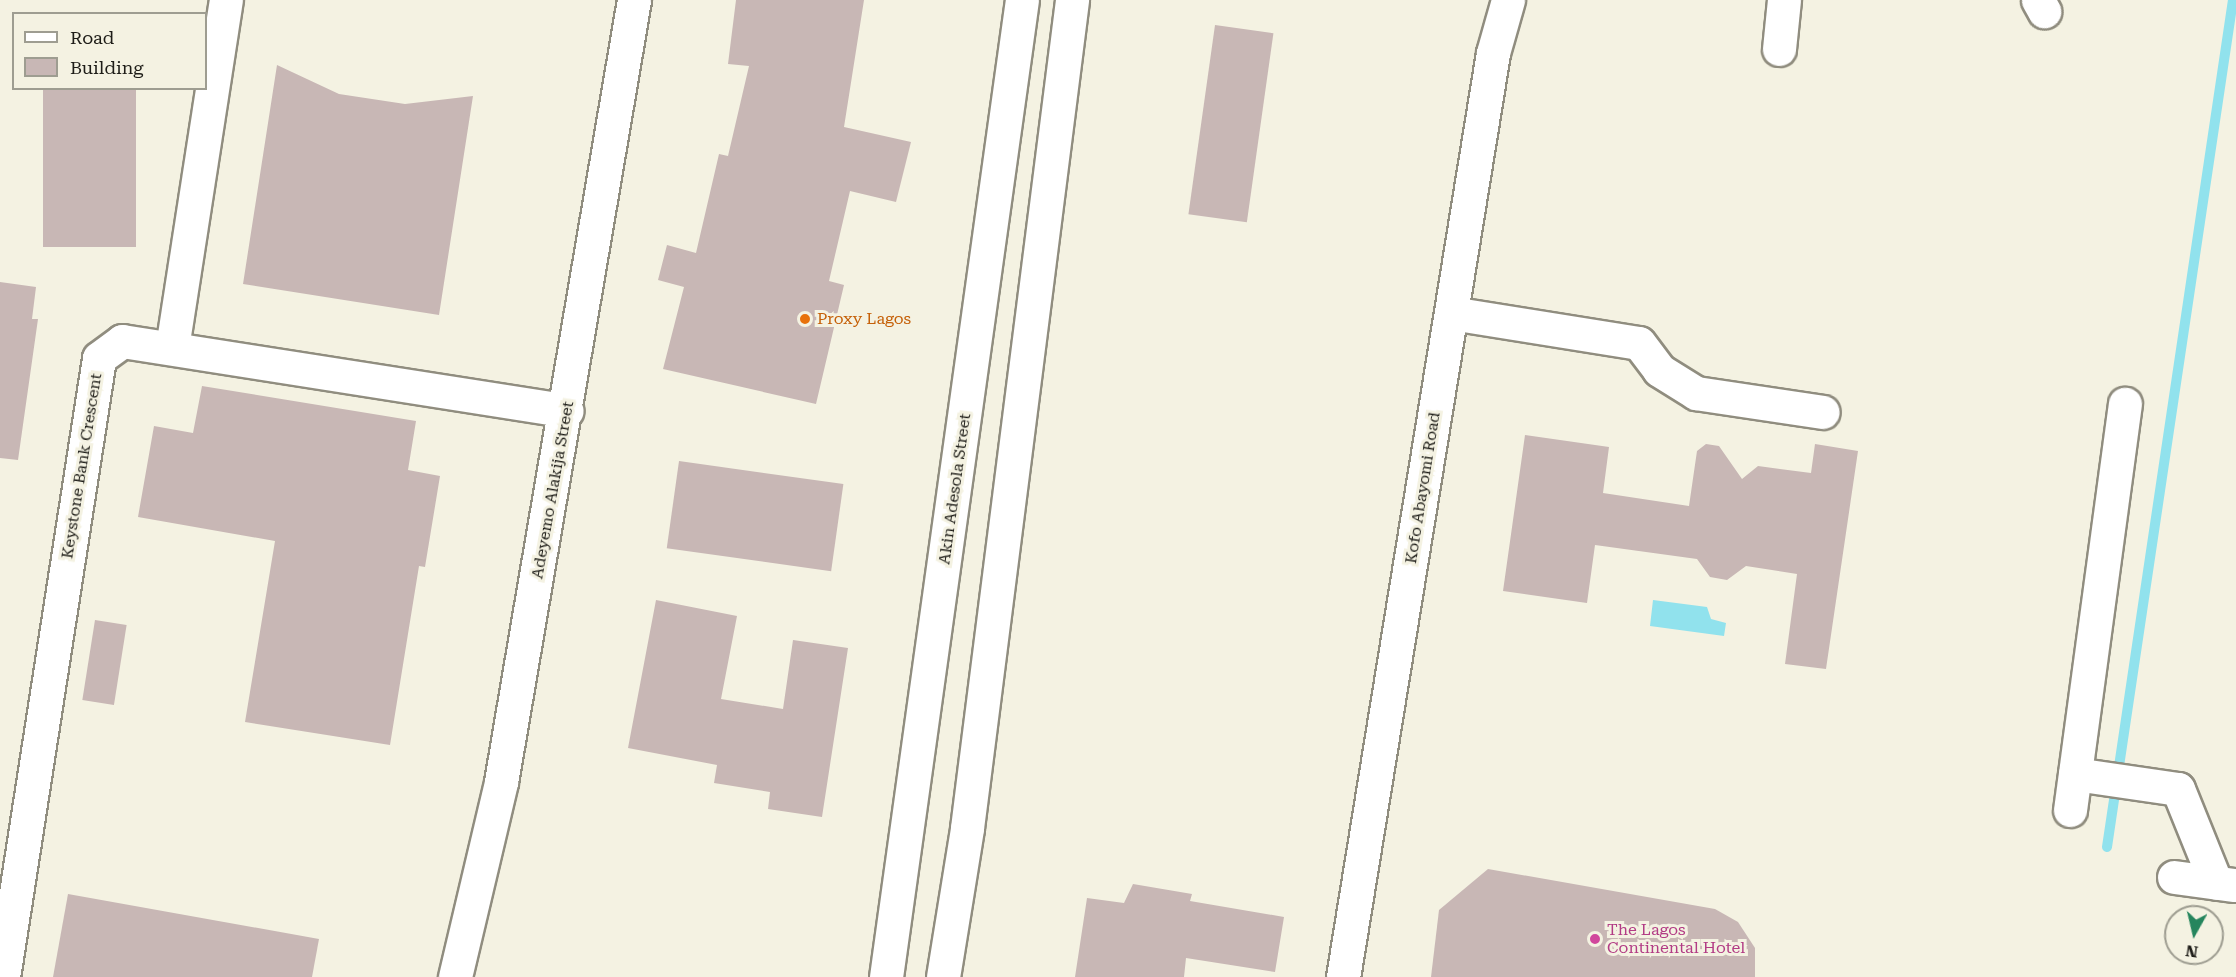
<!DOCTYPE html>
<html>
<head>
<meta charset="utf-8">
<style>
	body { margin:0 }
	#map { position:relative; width:2236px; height:977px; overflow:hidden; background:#f4f2e2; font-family:"Roboto Serif",serif }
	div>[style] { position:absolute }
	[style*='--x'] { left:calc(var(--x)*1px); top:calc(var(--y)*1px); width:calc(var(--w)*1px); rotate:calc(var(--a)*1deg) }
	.water>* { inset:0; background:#91e2ed }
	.stream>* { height:10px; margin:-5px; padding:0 5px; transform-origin:5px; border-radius:5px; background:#91e2ed }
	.building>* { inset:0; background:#c8b7b5; transform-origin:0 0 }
	.roads { filter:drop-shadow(2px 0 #908d7f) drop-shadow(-2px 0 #908d7f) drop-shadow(0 2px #908d7f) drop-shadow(0 -2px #908d7f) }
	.minor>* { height:33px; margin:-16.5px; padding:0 16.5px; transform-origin:16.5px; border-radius:16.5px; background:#fff }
	.major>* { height:33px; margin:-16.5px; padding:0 16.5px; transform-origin:16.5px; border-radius:16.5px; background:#fff }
	.dots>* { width:16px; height:16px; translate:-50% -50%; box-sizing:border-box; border:3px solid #f4f2e2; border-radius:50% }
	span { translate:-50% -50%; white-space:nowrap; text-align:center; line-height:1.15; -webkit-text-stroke:6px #f4f2e2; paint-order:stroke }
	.food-label { font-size:16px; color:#c56008 }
	.left { translate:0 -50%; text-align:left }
	.street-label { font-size:16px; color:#1e1d18 }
	.hotel-label { font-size:16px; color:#b23c85 }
	.legend { position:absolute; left:12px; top:12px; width:195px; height:78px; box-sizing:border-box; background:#f4f2e2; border:2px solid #9e9d91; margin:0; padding:8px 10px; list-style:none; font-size:18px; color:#1e1d18 }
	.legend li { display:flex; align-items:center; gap:12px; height:30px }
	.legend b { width:30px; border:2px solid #9e9d91 }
	.north { position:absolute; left:2164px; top:905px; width:60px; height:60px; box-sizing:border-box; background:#f4f2e2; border:2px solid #9e9d91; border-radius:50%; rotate:188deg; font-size:16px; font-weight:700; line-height:24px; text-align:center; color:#1e1d18 }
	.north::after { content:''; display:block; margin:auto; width:21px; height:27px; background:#25855d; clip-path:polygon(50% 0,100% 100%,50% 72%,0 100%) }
</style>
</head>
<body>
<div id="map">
	<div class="water">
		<div style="clip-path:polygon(1653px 600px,1707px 607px,1711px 619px,1726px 623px,1724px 636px,1650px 626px)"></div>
	</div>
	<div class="stream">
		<div style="--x:2107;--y:847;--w:856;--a:-81.54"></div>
	</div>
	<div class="building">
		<div style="clip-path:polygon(736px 0,864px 0,844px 127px,911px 142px,896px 202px,850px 191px,829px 281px,844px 285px,816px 404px,663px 369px,684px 287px,658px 280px,667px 245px,696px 253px,719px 154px,728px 156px,749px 66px,728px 64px)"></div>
		<div style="left:1215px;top:25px;width:59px;height:191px;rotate:8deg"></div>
		<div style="clip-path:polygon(277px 65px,339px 94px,405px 104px,473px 96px,439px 315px,243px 284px)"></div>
		<div style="left:43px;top:88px;width:93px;height:159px"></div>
		<div style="clip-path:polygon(0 282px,36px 287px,32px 319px,38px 319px,18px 460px,0 458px)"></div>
		<div style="clip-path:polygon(202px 386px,416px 421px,408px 470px,440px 476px,425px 567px,419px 566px,390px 745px,245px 722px,275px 541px,138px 517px,154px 426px,193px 433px)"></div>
		<div style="clip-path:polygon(1525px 435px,1609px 447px,1603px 493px,1689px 506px,1697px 451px,1706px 444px,1719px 446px,1742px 479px,1758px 466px,1811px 473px,1815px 444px,1858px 451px,1826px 669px,1785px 664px,1797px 574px,1746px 566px,1727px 580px,1710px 577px,1697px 559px,1595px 545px,1587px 603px,1503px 591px)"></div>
		<div style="left:679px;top:461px;width:166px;height:88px;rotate:8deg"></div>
		<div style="clip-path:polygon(656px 600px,737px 616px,721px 699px,783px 709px,793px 640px,848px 648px,822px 817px,768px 809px,770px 792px,714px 783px,717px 765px,628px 748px)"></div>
		<div style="left:95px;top:620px;width:32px;height:81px;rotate:9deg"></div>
		<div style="clip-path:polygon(1488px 869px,1715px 909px,1738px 922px,1755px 948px,1755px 977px,1431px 977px,1439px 910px)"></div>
		<div style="clip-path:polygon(1133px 884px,1192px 894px,1190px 901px,1284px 917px,1275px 972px,1186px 958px,1184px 977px,1075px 977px,1087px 898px,1124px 903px)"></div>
		<div style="clip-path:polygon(68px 894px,319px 939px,312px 977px,53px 977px)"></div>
	</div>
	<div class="roads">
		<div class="minor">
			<div style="--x:2038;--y:0;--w:13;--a:61"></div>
			<div style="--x:1779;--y:49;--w:49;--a:-84.2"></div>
			<div style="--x:1451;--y:313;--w:190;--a:9.1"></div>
			<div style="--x:1639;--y:343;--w:34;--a:53"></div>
			<div style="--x:1659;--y:370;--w:44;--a:31.9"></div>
			<div style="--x:1696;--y:393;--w:128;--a:8.5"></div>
			<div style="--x:172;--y:348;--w:352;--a:-81.2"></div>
			<div style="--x:2075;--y:774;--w:104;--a:8.3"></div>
			<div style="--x:2178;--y:789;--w:101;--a:68"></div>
			<div style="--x:2070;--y:810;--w:410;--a:-82.3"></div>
			<div style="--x:2174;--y:877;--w:61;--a:7.6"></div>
			<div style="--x:3;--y:977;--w:626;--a:-81.18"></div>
			<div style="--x:99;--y:358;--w:29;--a:-36"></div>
			<div style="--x:122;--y:341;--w:450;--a:8.9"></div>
			<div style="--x:1343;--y:977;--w:936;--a:-80.78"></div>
			<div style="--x:1493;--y:53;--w:55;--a:-74.2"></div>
		</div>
		<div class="major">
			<div style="--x:455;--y:977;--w:200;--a:-76.7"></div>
			<div style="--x:501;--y:782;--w:793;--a:-80.35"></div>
			<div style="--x:886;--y:977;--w:986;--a:-82.08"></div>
			<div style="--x:943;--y:977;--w:151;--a:-80.8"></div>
			<div style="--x:967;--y:828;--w:835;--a:-82.77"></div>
		</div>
	</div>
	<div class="dots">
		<div style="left:805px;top:319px;background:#e8710a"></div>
		<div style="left:1595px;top:939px;background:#d1479c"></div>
	</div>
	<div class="food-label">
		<span class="left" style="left:817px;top:319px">Proxy Lagos</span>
	</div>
	<div class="street-label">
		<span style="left:82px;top:466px;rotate:-81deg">Keystone Bank Crescent</span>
		<span style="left:1423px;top:488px;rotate:-81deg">Kofo Abayomi Road</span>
		<span style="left:955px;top:489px;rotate:-82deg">Akin Adesola Street</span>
		<span style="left:553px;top:490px;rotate:-80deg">Adeyemo Alakija Street</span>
	</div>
	<div class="hotel-label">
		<span class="left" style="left:1607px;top:939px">The Lagos<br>Continental Hotel</span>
	</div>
	<ul class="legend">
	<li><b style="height:8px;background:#fff"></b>Road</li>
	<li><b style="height:16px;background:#c8b7b5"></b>Building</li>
	</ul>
	<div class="north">N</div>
</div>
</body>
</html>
